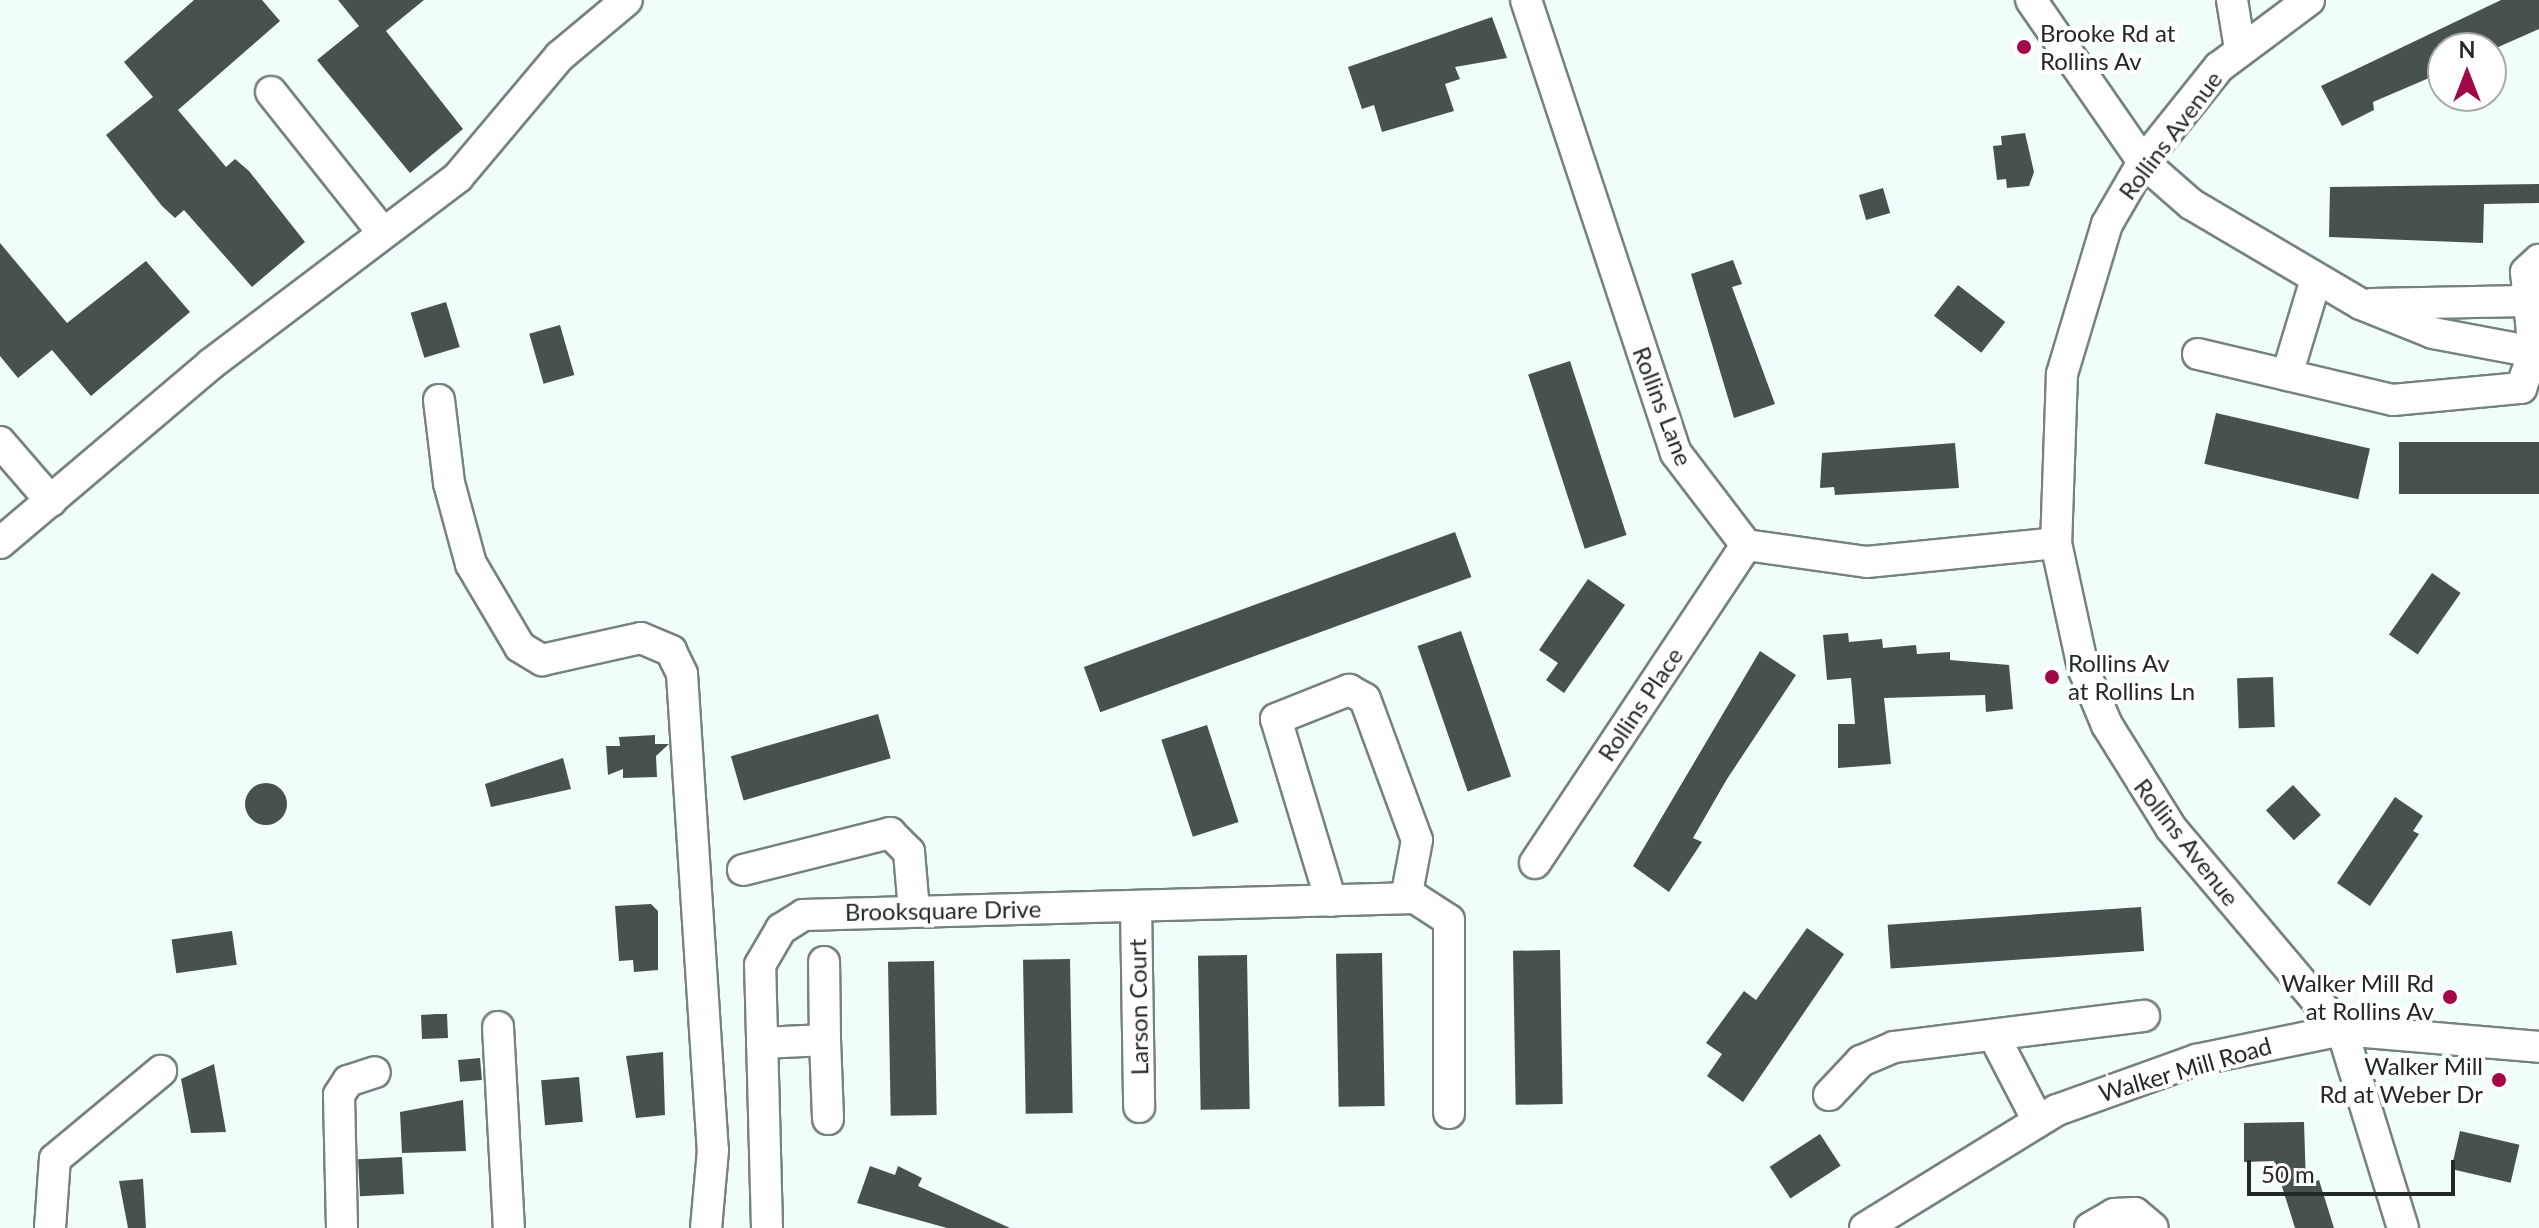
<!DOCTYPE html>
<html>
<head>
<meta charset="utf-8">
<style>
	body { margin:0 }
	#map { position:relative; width:2539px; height:1228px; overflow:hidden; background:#f0fdfb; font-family:Lato,sans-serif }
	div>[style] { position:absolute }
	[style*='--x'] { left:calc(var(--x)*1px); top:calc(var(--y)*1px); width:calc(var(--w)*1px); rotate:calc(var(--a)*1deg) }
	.building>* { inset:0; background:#475150; transform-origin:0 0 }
	.round { border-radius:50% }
	.roads { filter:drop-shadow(2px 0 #768280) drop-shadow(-2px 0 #768280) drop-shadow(0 2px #768280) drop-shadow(0 -2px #768280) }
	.minor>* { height:30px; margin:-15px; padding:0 15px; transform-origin:15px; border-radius:15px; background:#fff }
	.dots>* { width:22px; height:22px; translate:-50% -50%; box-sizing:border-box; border:4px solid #fff; border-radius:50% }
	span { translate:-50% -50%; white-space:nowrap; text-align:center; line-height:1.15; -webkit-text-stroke:8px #fff; paint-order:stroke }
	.poi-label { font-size:24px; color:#232828 }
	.left { translate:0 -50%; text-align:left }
	.right { translate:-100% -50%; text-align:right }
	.street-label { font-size:24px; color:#232828 }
	.north { position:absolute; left:2427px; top:32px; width:80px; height:80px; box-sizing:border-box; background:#fff; border:2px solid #a7a9a9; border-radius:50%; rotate:0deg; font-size:22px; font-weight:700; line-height:32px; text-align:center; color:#232828 }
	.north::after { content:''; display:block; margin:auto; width:28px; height:36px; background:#a20845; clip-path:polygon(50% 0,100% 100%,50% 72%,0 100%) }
	.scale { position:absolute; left:2247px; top:1160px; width:208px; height:36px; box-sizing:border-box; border:4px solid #232828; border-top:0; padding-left:10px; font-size:24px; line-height:28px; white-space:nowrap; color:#232828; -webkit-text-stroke:6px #fff; paint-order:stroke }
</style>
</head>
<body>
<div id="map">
	<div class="building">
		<div style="clip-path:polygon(194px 0,262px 0,280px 21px,178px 110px,226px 167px,235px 159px,249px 171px,305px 242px,252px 287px,184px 210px,175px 218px,162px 206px,106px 135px,153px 97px,124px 62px)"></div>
		<div style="clip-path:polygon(338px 0,424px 0,386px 31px,463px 129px,410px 173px,317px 60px,359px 26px)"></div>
		<div style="clip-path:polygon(2501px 0,2539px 0,2539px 29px,2496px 48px,2443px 48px,2443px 72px,2373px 102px,2374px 110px,2342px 126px,2321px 86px)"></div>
		<div style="clip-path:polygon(1492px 17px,1507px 58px,1455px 67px,1460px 79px,1445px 84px,1454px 111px,1382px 132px,1374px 105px,1362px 109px,1348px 67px)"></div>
		<div style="clip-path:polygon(2025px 133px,2034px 172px,2029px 186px,2007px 188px,2006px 179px,1997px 180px,1993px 146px,2002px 145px,2001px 136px)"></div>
		<div style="clip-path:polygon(2539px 184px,2539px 203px,2484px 204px,2483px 243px,2329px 237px,2330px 187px)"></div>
		<div style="left:1883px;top:188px;width:26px;height:25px;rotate:74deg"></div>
		<div style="clip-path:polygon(0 243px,67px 323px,146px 261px,190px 312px,91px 396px,52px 350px,18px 378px,0 356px)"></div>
		<div style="clip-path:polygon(1733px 260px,1742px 284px,1732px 287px,1775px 404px,1734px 418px,1691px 274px)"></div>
		<div style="left:1958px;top:285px;width:60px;height:39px;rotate:38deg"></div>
		<div style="left:446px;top:302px;width:47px;height:37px;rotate:73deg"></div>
		<div style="left:560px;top:325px;width:52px;height:32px;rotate:74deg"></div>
		<div style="left:1570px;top:361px;width:183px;height:44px;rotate:72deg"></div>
		<div style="left:2216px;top:413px;width:158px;height:52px;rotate:13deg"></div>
		<div style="left:2539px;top:442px;width:52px;height:140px;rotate:90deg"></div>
		<div style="clip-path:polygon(1955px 443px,1959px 488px,1835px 495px,1834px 487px,1820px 488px,1822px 453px)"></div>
		<div style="left:1455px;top:532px;width:48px;height:395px;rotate:70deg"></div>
		<div style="left:2432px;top:573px;width:35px;height:75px;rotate:35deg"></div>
		<div style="clip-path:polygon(1588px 579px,1625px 605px,1564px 693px,1546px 680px,1558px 663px,1539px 650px)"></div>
		<div style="left:1461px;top:631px;width:154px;height:46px;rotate:71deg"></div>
		<div style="clip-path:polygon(1848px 633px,1849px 642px,1882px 639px,1883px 648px,1916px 645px,1917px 654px,1950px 652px,1950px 660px,2009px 665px,2013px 709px,1986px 712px,1985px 695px,1884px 698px,1891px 764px,1838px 768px,1838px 724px,1855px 724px,1851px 678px,1827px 680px,1823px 635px)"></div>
		<div style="clip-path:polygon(1760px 651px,1796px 675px,1727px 779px,1693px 838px,1702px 842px,1669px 892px,1633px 866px)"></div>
		<div style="left:2273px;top:677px;width:50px;height:36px;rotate:88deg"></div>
		<div style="left:878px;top:714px;width:46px;height:153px;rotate:74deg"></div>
		<div style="left:1207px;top:725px;width:102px;height:48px;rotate:72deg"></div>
		<div style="clip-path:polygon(655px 735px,655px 744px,669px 744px,656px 756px,657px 777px,623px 778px,623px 769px,608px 775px,606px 746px,620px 746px,619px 737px)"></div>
		<div style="clip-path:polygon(563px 758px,571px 789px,491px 807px,485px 784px)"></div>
		<div class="round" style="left:245px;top:783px;width:42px;height:42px"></div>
		<div style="left:2293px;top:785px;width:41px;height:37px;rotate:47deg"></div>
		<div style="clip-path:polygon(2395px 797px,2423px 816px,2413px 831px,2419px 834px,2370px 906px,2337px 883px)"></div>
		<div style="clip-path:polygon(651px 904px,658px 911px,658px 970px,634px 972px,633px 960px,619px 961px,615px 906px)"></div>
		<div style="left:2141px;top:907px;width:44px;height:254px;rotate:86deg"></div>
		<div style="clip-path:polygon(1807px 928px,1844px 954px,1743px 1102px,1707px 1076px,1722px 1054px,1706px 1043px,1744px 991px,1756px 1000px)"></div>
		<div style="left:232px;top:931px;width:34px;height:61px;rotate:82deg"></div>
		<div style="left:1560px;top:950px;width:154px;height:47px;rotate:89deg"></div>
		<div style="left:1382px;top:953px;width:153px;height:46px;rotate:89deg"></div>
		<div style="left:1247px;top:955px;width:154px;height:49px;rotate:89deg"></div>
		<div style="left:1070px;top:959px;width:154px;height:47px;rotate:89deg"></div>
		<div style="left:934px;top:961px;width:154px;height:46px;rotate:89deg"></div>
		<div style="clip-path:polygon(436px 1014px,447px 1014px,448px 1038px,422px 1039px,421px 1015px)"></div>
		<div style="clip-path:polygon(663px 1052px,665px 1115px,636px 1118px,626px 1056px)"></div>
		<div style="left:480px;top:1058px;width:22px;height:22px;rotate:85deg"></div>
		<div style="clip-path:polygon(214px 1064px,226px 1132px,191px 1133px,181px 1079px)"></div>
		<div style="left:579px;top:1077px;width:45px;height:38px;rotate:85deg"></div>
		<div style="clip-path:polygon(463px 1100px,466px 1151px,402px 1153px,400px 1112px)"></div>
		<div style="clip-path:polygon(2304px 1122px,2306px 1185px,2319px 1180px,2334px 1228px,2295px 1228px,2274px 1161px,2244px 1162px,2244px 1123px)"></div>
		<div style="left:2460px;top:1131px;width:61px;height:39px;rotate:13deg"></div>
		<div style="left:1820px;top:1134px;width:38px;height:60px;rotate:57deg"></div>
		<div style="left:402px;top:1157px;width:37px;height:44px;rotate:87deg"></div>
		<div style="clip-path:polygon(870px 1166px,895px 1175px,898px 1166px,922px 1178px,918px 1186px,1010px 1228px,947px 1228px,857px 1203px)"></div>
		<div style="clip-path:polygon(143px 1179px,146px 1228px,128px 1228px,119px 1181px)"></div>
	</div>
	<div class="roads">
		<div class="minor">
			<div style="--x:1526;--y:0;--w:477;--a:71.7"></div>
			<div style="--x:1676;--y:453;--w:116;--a:52.7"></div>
			<div style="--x:1746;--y:545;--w:122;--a:8"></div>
			<div style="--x:1867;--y:562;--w:190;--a:-5.7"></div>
			<div style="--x:2031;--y:0;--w:197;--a:55.3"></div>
			<div style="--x:2143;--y:162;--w:64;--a:41.2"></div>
			<div style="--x:2191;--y:204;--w:197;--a:30.5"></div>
			<div style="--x:2361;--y:304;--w:78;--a:21.9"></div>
			<div style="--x:2433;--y:333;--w:108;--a:10.7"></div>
			<div style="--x:2232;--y:0;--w:50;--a:80.7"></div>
			<div style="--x:2309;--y:0;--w:112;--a:143.3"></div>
			<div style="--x:2219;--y:67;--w:122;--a:128.7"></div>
			<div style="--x:2143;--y:162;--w:72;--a:120.1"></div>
			<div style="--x:2107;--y:224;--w:157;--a:106.7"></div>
			<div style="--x:2062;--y:374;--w:169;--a:92"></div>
			<div style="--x:2056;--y:543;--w:128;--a:77.8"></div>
			<div style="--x:2083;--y:668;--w:62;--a:67.2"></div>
			<div style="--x:2107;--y:725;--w:121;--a:58.1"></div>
			<div style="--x:2171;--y:828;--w:265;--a:49.8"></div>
			<div style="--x:2342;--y:1030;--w:207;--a:72.9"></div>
			<div style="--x:271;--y:92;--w:180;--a:51.5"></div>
			<div style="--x:2372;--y:304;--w:154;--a:-1.1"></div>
			<div style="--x:2198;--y:354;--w:200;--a:13.3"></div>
			<div style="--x:2393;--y:400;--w:129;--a:-5.4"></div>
			<div style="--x:2521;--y:388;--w:37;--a:-70"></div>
			<div style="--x:2534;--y:353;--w:81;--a:-95.6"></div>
			<div style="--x:2526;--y:272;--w:18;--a:-43"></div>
			<div style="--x:2287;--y:375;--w:97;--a:-73.2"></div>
			<div style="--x:439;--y:400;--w:84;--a:83.1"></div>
			<div style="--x:449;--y:483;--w:84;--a:74.8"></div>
			<div style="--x:471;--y:564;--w:96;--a:59.4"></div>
			<div style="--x:520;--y:647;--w:26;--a:31"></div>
			<div style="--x:542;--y:660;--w:101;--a:-12.5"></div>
			<div style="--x:641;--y:638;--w:33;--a:23"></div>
			<div style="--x:671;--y:651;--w:25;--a:64"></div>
			<div style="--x:682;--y:674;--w:477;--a:86.3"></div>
			<div style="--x:713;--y:1150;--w:78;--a:95.1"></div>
			<div style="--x:0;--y:442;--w:78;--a:49.2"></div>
			<div style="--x:0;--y:543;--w:277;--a:-40.3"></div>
			<div style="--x:211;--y:364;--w:310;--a:-37.1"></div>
			<div style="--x:458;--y:177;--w:158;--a:-49.9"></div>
			<div style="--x:560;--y:56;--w:87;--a:-39.9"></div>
			<div style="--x:1535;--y:863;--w:382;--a:-56.4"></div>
			<div style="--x:743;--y:870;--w:152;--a:-14.1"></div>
			<div style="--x:890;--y:833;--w:27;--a:45"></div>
			<div style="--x:909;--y:852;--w:58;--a:85.1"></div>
			<div style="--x:1331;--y:901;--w:190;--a:-106.8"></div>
			<div style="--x:1276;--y:719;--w:79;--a:-21.7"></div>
			<div style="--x:1349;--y:690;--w:18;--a:29"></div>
			<div style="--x:1365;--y:699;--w:150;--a:69.8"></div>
			<div style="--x:1417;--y:840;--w:59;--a:100.7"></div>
			<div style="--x:1136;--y:906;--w:201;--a:89.1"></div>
			<div style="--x:498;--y:1027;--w:201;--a:86.9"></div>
			<div style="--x:1995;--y:1038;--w:93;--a:62.6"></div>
			<div style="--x:825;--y:1040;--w:79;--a:87.8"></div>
			<div style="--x:762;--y:1043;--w:63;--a:-2.7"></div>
			<div style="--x:825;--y:1040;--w:78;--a:-90.7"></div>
			<div style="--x:1829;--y:1095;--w:47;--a:-46.7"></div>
			<div style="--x:1861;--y:1061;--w:36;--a:-23"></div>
			<div style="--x:1894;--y:1047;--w:252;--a:-7.1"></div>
			<div style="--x:50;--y:1228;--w:69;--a:-85.9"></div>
			<div style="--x:55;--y:1159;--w:138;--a:-39.7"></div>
			<div style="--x:342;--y:1228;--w:133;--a:-91.3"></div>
			<div style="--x:339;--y:1095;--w:17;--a:-57"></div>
			<div style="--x:348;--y:1081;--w:28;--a:-18"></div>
			<div style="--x:767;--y:1228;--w:263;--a:-91.5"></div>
			<div style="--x:760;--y:965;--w:42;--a:-59.7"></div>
			<div style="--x:781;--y:929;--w:26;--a:-32"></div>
			<div style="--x:803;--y:915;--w:612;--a:-1.59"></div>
			<div style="--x:1415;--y:898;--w:40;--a:32.9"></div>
			<div style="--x:1449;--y:920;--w:193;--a:90"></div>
			<div style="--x:1865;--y:1228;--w:225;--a:-31.6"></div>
			<div style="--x:2057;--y:1110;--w:148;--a:-19.8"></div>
			<div style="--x:2196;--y:1060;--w:149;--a:-11.6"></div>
			<div style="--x:2342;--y:1030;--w:198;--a:4.9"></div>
			<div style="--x:2090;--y:1228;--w:28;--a:-30"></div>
			<div style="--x:2114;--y:1214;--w:21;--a:-3"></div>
			<div style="--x:2135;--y:1213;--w:23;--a:40"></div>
		</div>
	</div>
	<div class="dots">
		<div style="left:2024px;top:47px;background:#a20845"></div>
		<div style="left:2052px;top:677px;background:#a20845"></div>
		<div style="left:2450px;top:997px;background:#a20845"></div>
		<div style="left:2499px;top:1080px;background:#a20845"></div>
	</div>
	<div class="poi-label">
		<span class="left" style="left:2040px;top:47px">Brooke Rd at<br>Rollins Av</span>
		<span class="left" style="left:2068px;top:677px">Rollins Av<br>at Rollins Ln</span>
		<span class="right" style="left:2434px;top:997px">Walker Mill Rd<br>at Rollins Av</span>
		<span class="right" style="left:2483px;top:1080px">Walker Mill<br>Rd at Weber Dr</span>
	</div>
	<div class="street-label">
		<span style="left:2170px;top:135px;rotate:-53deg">Rollins Avenue</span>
		<span style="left:1663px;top:406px;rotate:69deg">Rollins Lane</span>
		<span style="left:1640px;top:704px;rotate:-56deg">Rollins Place</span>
		<span style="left:2187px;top:842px;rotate:52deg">Rollins Avenue</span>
		<span style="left:943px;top:910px;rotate:-1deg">Brooksquare Drive</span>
		<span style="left:1138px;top:1007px;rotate:-91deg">Larson Court</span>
		<span style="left:2185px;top:1069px;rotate:-16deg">Walker Mill Road</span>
	</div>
	<div class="north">N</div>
	<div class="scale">50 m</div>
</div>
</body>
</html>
